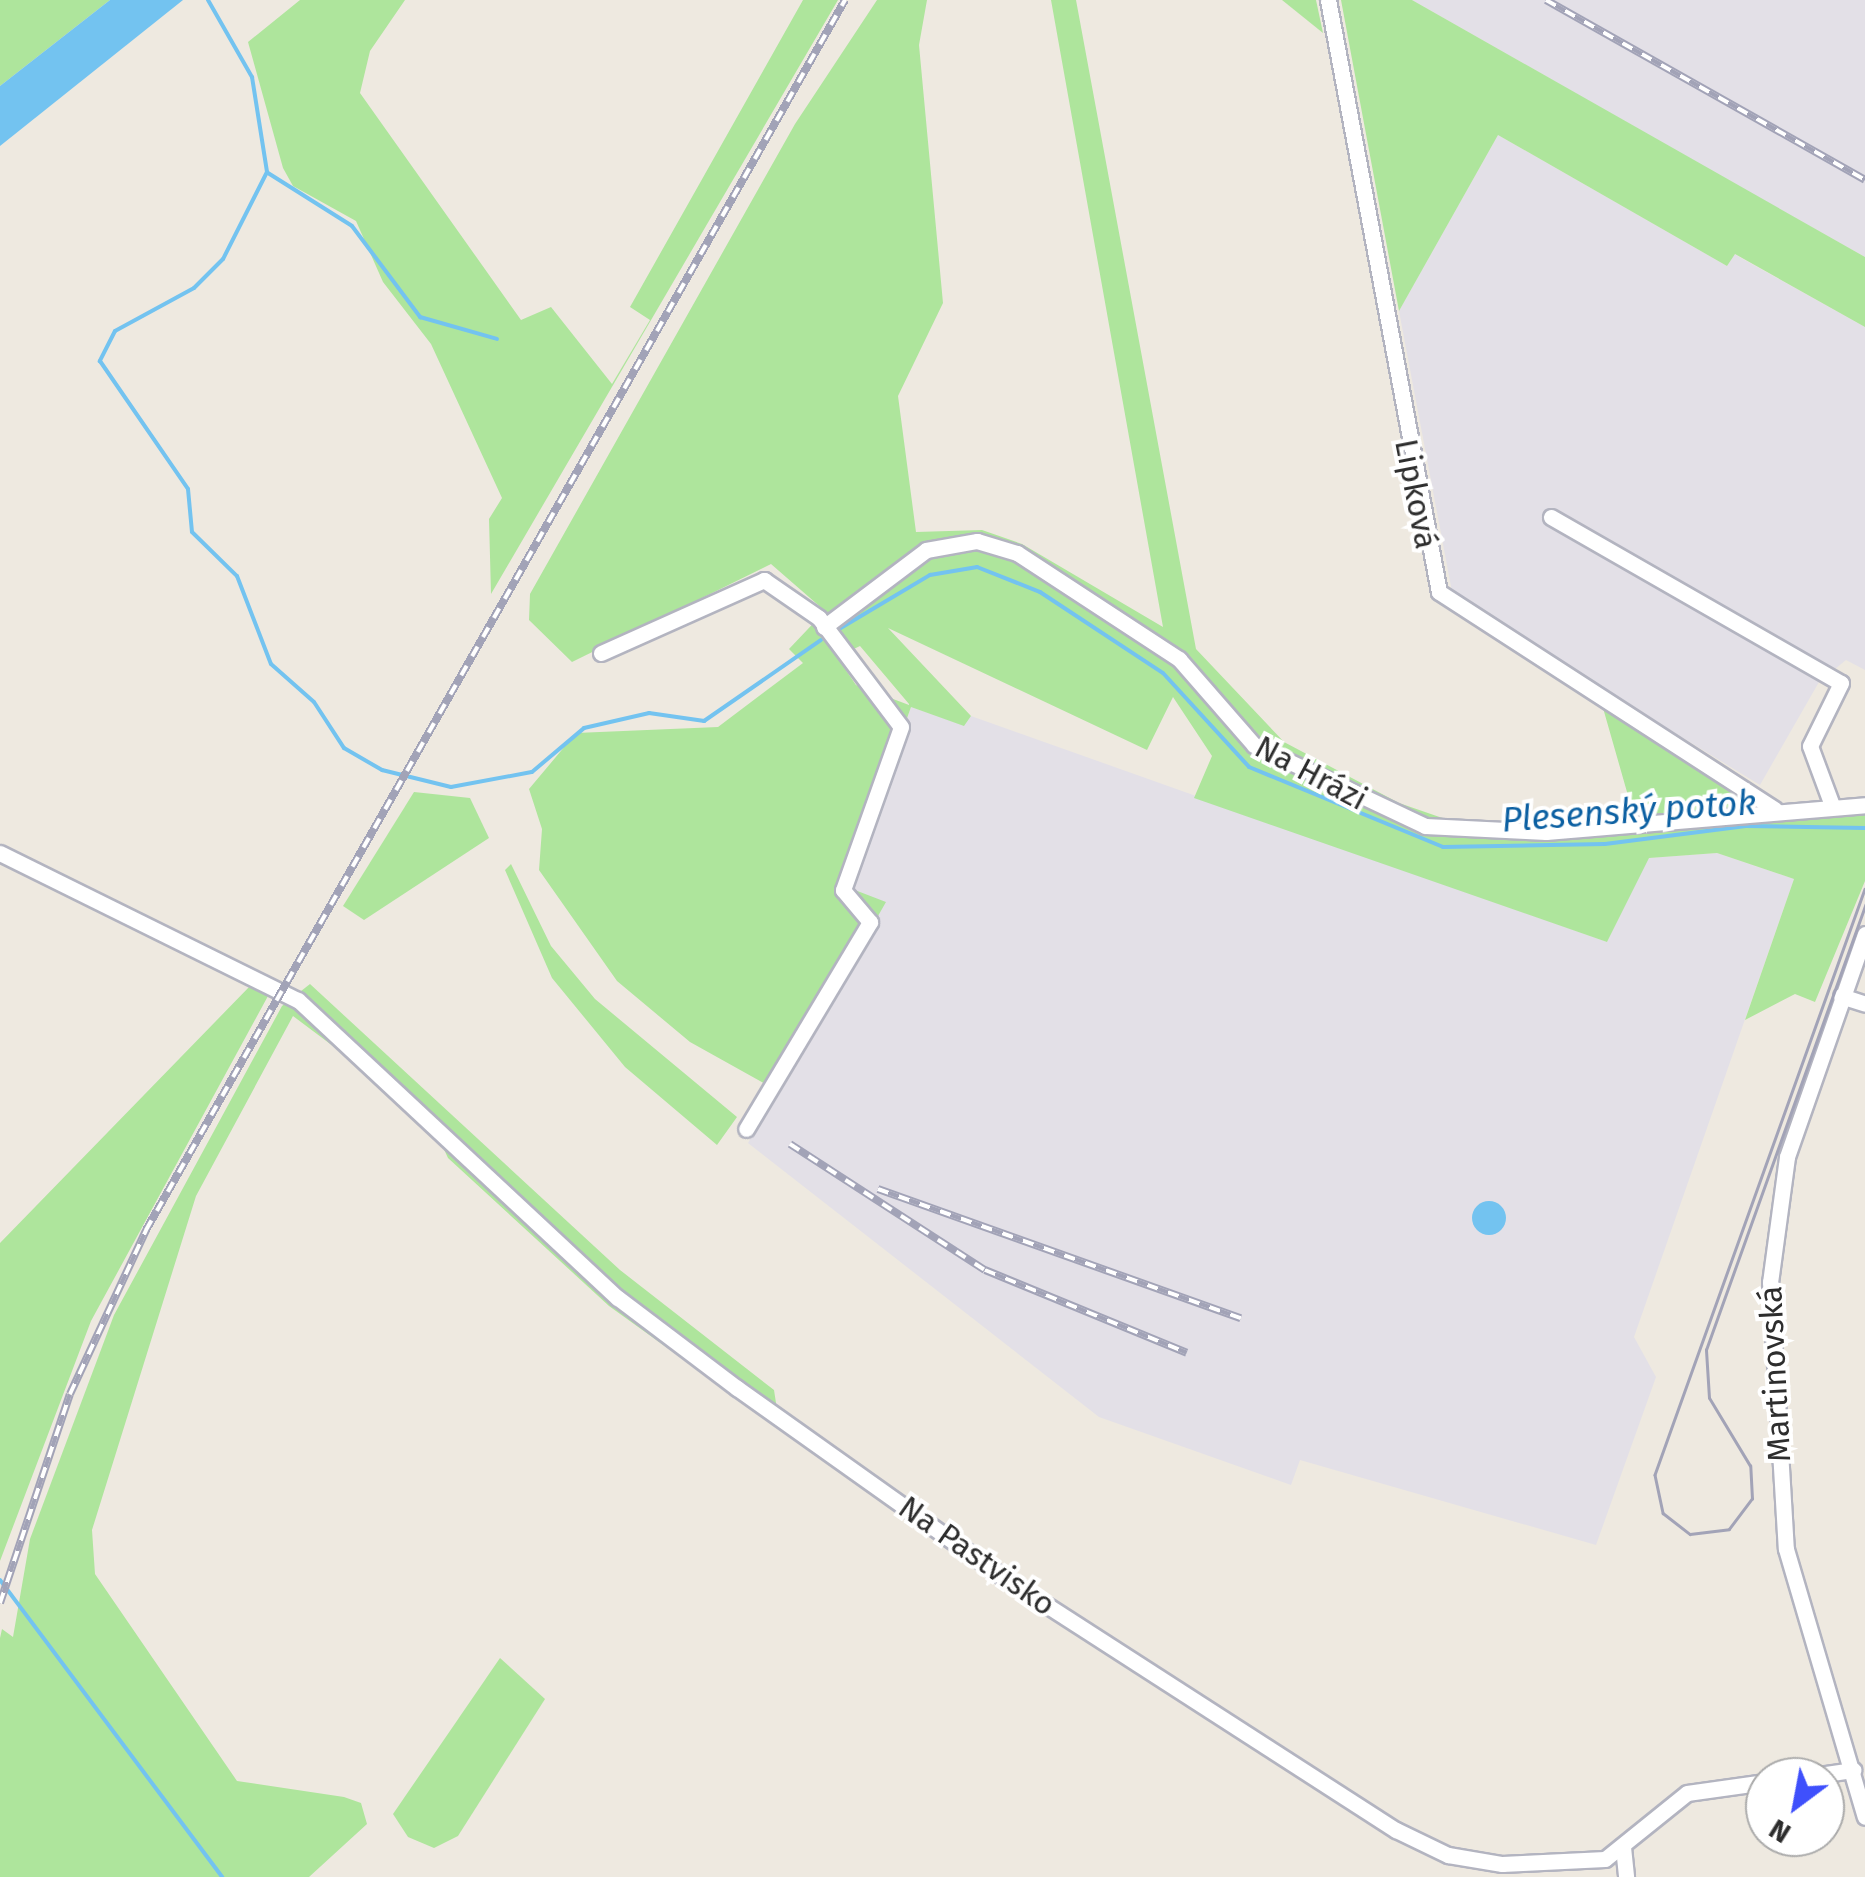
<!DOCTYPE html>
<html>
<head>
<meta charset="utf-8">
<style>
	body { margin:0 }
	#map { position:relative; width:1865px; height:1877px; overflow:hidden; background:#eee9e0; font-family:"Fira Sans",sans-serif }
	div>[style] { position:absolute }
	[style*='--x'] { left:calc(var(--x)*1px); top:calc(var(--y)*1px); width:calc(var(--w)*1px); rotate:calc(var(--a)*1deg) }
	.industrial>* { inset:0; background:#e3e0e7 }
	.green>* { inset:0; background:#aee59c }
	.water>* { inset:0; background:#73c3f0 }
	.round { border-radius:50% }
	.stream>* { height:4px; margin:-2px; padding:0 2px; transform-origin:2px; border-radius:2px; background:#73c3f0 }
	.roads { filter:drop-shadow(2px 0 #b3b4c0) drop-shadow(-2px 0 #b3b4c0) drop-shadow(0 2px #b3b4c0) drop-shadow(0 -2px #b3b4c0) }
	.minor>* { height:15px; margin:-7.5px; padding:0 7.5px; transform-origin:7.5px; border-radius:7.5px; background:#fff }
	.tram>* { height:2.5px; margin:-1.25px; padding:0 1.25px; transform-origin:1.25px; border-radius:1.25px; background:#a2a3b7 }
	.rail>* { height:8px; margin-top:-4px; transform-origin:0; background:repeating-linear-gradient(90deg,#fff 0 11px,#a2a3b7 0 22px); box-sizing:border-box; border-block:2px solid #a2a3b7 }
	span { translate:-50% -50%; white-space:nowrap; text-align:center; line-height:1.15; -webkit-text-stroke:8px #fff; paint-order:stroke }
	.street-label { font-size:32px; color:#2d2d2d }
	.water-label { font-size:35px; color:#0c60a2; font-style:italic }
	.north { position:absolute; left:1745px; top:1757px; width:100px; height:100px; box-sizing:border-box; background:#fff; border:2px solid #ababab; border-radius:50%; rotate:212deg; font-size:28px; font-weight:700; line-height:40px; text-align:center; color:#2d2d2d }
	.north::after { content:''; display:block; margin:auto; width:35px; height:45px; background:#3f50fc; clip-path:polygon(50% 0,100% 100%,50% 72%,0 100%) }
</style>
</head>
<body>
<div id="map">
	<div class="industrial">
		<div style="clip-path:polygon(1412px 0,1865px 0,1865px 257px,1765px 201px)"></div>
		<div style="clip-path:polygon(1498px 135px,1727px 266px,1734px 254px,1865px 327px,1865px 670px,1846px 660px,1819px 682px,1760px 785px,1453px 597px,1399px 311px)"></div>
		<div style="clip-path:polygon(911px 707px,963px 725px,971px 716px,1607px 942px,1648px 858px,1717px 853px,1794px 879px,1634px 1337px,1656px 1377px,1596px 1545px,1300px 1460px,1291px 1485px,1099px 1417px,748px 1143px,885px 902px,847px 888px)"></div>
	</div>
	<div class="green">
		<div style="clip-path:polygon(0 0,110px 0,0 86px)"></div>
		<div style="clip-path:polygon(300px 0,405px 0,370px 51px,360px 93px,521px 320px,551px 307px,612px 384px,650px 320px,630px 307px,803px 0,838px 0,491px 594px,489px 519px,502px 498px,431px 344px,383px 282px,356px 221px,293px 186px,283px 168px,248px 42px)"></div>
		<div style="clip-path:polygon(evenodd,877px 0,927px 0,919px 45px,943px 303px,898px 396px,916px 532px,982px 530px,1022px 544px,1163px 627px,1051px 0,1076px 0,1196px 649px,1284px 742px,1399px 803px,1480px 831px,1635px 820px,1601px 701px,1728px 769px,1772px 812px,1865px 813px,1865px 881px,1815px 1002px,1795px 994px,1745px 1020px,1794px 879px,1717px 853px,1649px 858px,1607px 942px,1194px 798px,1212px 756px,1173px 697px,1147px 750px,888px 628px,971px 716px,964px 726px,911px 707px,847px 887px,886px 902px,778px 1091px,690px 1042px,617px 981px,539px 870px,542px 829px,529px 789px,576px 733px,718px 727px,803px 663px,789px 649px,825px 611px,771px 564px,572px 662px,529px 620px,530px 594px,795px 124px,877px 0,860px 646px,909px 704px,909px 705px,856px 685px,837px 657px,860px 646px)"></div>
		<div style="clip-path:polygon(1282px 0,1316px 0,1323px 33px)"></div>
		<div style="clip-path:polygon(1341px 0,1412px 0,1865px 257px,1865px 327px,1735px 254px,1727px 266px,1498px 135px,1399px 311px)"></div>
		<div style="clip-path:polygon(414px 792px,470px 798px,489px 838px,364px 920px,343px 906px)"></div>
		<div style="clip-path:polygon(511px 864px,551px 946px,595px 999px,737px 1117px,717px 1145px,625px 1067px,552px 978px,505px 870px)"></div>
		<div style="clip-path:polygon(310px 984px,620px 1270px,774px 1390px,780px 1429px,609px 1306px,448px 1158px,430px 1119px,293px 1016px,196px 1196px,92px 1530px,95px 1574px,237px 1781px,344px 1797px,361px 1803px,367px 1824px,309px 1877px,0 1877px,0 1638px,2px 1629px,13px 1637px,30px 1539px,114px 1315px,282px 1006px)"></div>
		<div style="clip-path:polygon(251px 985px,268px 996px,91px 1321px,0 1561px,0 1243px)"></div>
		<div style="clip-path:polygon(500px 1658px,545px 1699px,458px 1836px,434px 1848px,408px 1837px,393px 1814px)"></div>
	</div>
	<div class="water">
		<div style="clip-path:polygon(110px 0,183px 0,0 146px,0 86px)"></div>
		<div class="round" style="left:1472px;top:1201px;width:34px;height:34px"></div>
	</div>
	<div class="stream">
		<div style="--x:208;--y:0;--w:89;--a:60.3"></div>
		<div style="--x:252;--y:77;--w:96;--a:81"></div>
		<div style="--x:267;--y:172;--w:97;--a:116.8"></div>
		<div style="--x:223;--y:259;--w:41;--a:135"></div>
		<div style="--x:194;--y:288;--w:90;--a:151.4"></div>
		<div style="--x:115;--y:331;--w:34;--a:117"></div>
		<div style="--x:100;--y:361;--w:155;--a:55.5"></div>
		<div style="--x:188;--y:489;--w:43;--a:84.7"></div>
		<div style="--x:192;--y:532;--w:63;--a:44.4"></div>
		<div style="--x:237;--y:576;--w:94;--a:68.9"></div>
		<div style="--x:271;--y:664;--w:57;--a:41.5"></div>
		<div style="--x:314;--y:702;--w:55;--a:56.9"></div>
		<div style="--x:344;--y:748;--w:44;--a:30.1"></div>
		<div style="--x:382;--y:770;--w:71;--a:13.8"></div>
		<div style="--x:451;--y:787;--w:82;--a:-10.5"></div>
		<div style="--x:532;--y:772;--w:68;--a:-40.2"></div>
		<div style="--x:584;--y:728;--w:67;--a:-13"></div>
		<div style="--x:649;--y:713;--w:56;--a:8.3"></div>
		<div style="--x:704;--y:721;--w:142;--a:-34.7"></div>
		<div style="--x:268;--y:173;--w:99;--a:32.2"></div>
		<div style="--x:352;--y:226;--w:114;--a:53.2"></div>
		<div style="--x:420;--y:317;--w:80;--a:15.9"></div>
		<div style="--x:839;--y:629;--w:106;--a:-30.7"></div>
		<div style="--x:930;--y:575;--w:48;--a:-9.7"></div>
		<div style="--x:977;--y:567;--w:68;--a:21.6"></div>
		<div style="--x:1040;--y:592;--w:147;--a:33.4"></div>
		<div style="--x:1163;--y:673;--w:127;--a:47.5"></div>
		<div style="--x:1249;--y:767;--w:210;--a:22.4"></div>
		<div style="--x:1443;--y:847;--w:162;--a:-1.1"></div>
		<div style="--x:1605;--y:844;--w:142;--a:-7.3"></div>
		<div style="--x:1746;--y:826;--w:119;--a:1"></div>
		<div style="--x:0;--y:1580;--w:371;--a:53.2"></div>
	</div>
	<div class="roads">
		<div class="minor">
			<div style="--x:1328;--y:0;--w:602;--a:79.38"></div>
			<div style="--x:1439;--y:592;--w:400;--a:32.9"></div>
			<div style="--x:1551;--y:517;--w:334;--a:29.8"></div>
			<div style="--x:1841;--y:683;--w:70;--a:116.2"></div>
			<div style="--x:1810;--y:746;--w:63;--a:69.6"></div>
			<div style="--x:824;--y:627;--w:128;--a:-37"></div>
			<div style="--x:926;--y:550;--w:52;--a:-10"></div>
			<div style="--x:977;--y:541;--w:42;--a:16.7"></div>
			<div style="--x:1017;--y:553;--w:194;--a:33.2"></div>
			<div style="--x:1179;--y:659;--w:114;--a:48.9"></div>
			<div style="--x:1254;--y:745;--w:189;--a:25.3"></div>
			<div style="--x:1425;--y:826;--w:121;--a:2.8"></div>
			<div style="--x:1546;--y:832;--w:320;--a:-4.8"></div>
			<div style="--x:601;--y:653;--w:179;--a:-24.1"></div>
			<div style="--x:764;--y:580;--w:67;--a:34.6"></div>
			<div style="--x:819;--y:618;--w:136;--a:53"></div>
			<div style="--x:901;--y:727;--w:173;--a:109.6"></div>
			<div style="--x:843;--y:890;--w:42;--a:49.8"></div>
			<div style="--x:870;--y:922;--w:241;--a:120.9"></div>
			<div style="--x:0;--y:853;--w:332;--a:26.3"></div>
			<div style="--x:298;--y:1000;--w:437;--a:43"></div>
			<div style="--x:618;--y:1298;--w:149;--a:37.1"></div>
			<div style="--x:737;--y:1388;--w:323;--a:35.4"></div>
			<div style="--x:1000;--y:1575;--w:471;--a:32.8"></div>
			<div style="--x:1396;--y:1830;--w:58;--a:25.7"></div>
			<div style="--x:1448;--y:1855;--w:55;--a:9.5"></div>
			<div style="--x:1502;--y:1864;--w:103;--a:-2.8"></div>
			<div style="--x:1605;--y:1859;--w:105;--a:-38.8"></div>
			<div style="--x:1687;--y:1793;--w:79;--a:-8"></div>
			<div style="--x:1865;--y:934;--w:236;--a:109.3"></div>
			<div style="--x:1787;--y:1157;--w:126;--a:97.7"></div>
			<div style="--x:1770;--y:1282;--w:267;--a:86.6"></div>
			<div style="--x:1786;--y:1549;--w:279;--a:73.6"></div>
			<div style="--x:1841;--y:996;--w:25;--a:18"></div>
			<div style="--x:1805;--y:1777;--w:49;--a:-8.3"></div>
			<div style="--x:1623;--y:1847;--w:30;--a:84"></div>
		</div>
	</div>
	<div class="tram">
		<div style="--x:1865;--y:889;--w:622;--a:109.72"></div>
		<div style="--x:1655;--y:1475;--w:39;--a:78"></div>
		<div style="--x:1663;--y:1513;--w:34;--a:38"></div>
		<div style="--x:1690;--y:1534;--w:39;--a:-7"></div>
		<div style="--x:1729;--y:1529;--w:38;--a:-53"></div>
		<div style="--x:1752;--y:1499;--w:33;--a:-93"></div>
		<div style="--x:1750;--y:1466;--w:79;--a:-121.1"></div>
		<div style="--x:1709;--y:1398;--w:48;--a:-93.6"></div>
		<div style="--x:1706;--y:1350;--w:473;--a:-70.3"></div>
	</div>
	<div class="rail">
		<div style="--x:1546;--y:0;--w:366;--a:29.4"></div>
		<div style="--x:790;--y:1144;--w:232;--a:32.9"></div>
		<div style="--x:985;--y:1270;--w:218;--a:22.3"></div>
		<div style="--x:878;--y:1189;--w:385;--a:19.6"></div>
		<div style="--x:0;--y:1603;--w:220;--a:-71.5"></div>
		<div style="--x:70;--y:1394;--w:181;--a:-65.1"></div>
		<div style="--x:146;--y:1230;--w:1415;--a:-60.39"></div>
	</div>
	<div class="street-label">
		<span style="left:1416px;top:494px;rotate:79deg">Lipková</span>
		<span style="left:1311px;top:773px;rotate:28deg">Na Hrázi</span>
		<span style="left:1775px;top:1374px;rotate:-93deg">Martinovská</span>
		<span style="left:977px;top:1556px;rotate:35deg">Na Pastvisko</span>
	</div>
	<div class="water-label">
		<span style="left:1629px;top:811px;rotate:-4deg">Plesenský potok</span>
	</div>
	<div class="north">N</div>
</div>
</body>
</html>
